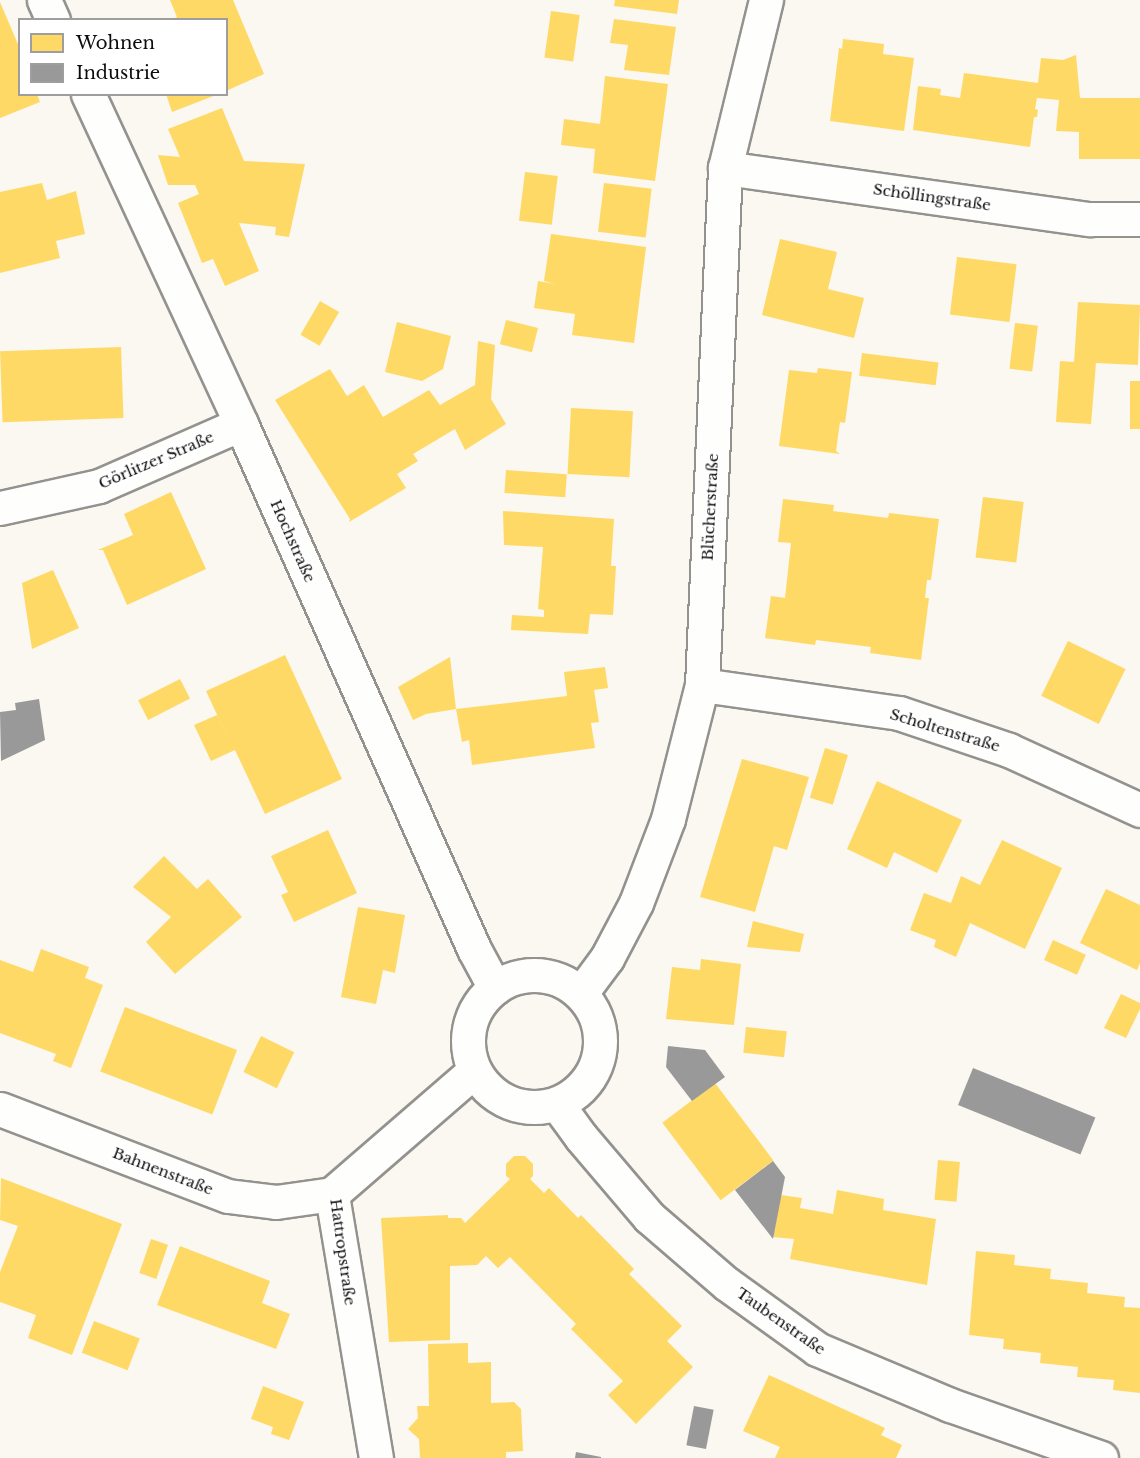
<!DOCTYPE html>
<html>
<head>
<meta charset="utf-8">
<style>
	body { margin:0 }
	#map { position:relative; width:1140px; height:1458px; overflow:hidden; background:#faf8f0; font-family:"Libre Baskerville",serif }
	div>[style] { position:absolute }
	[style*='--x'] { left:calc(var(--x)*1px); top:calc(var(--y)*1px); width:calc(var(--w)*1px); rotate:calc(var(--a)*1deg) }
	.homes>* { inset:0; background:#ffd966; transform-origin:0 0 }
	.industry>* { inset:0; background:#999; transform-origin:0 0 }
	.roads { filter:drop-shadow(2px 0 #93928f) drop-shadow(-2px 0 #93928f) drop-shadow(0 2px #93928f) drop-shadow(0 -2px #93928f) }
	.minor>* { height:33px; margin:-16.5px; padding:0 16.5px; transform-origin:16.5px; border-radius:16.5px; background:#fefefd }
	.minor>.ring { margin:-16.5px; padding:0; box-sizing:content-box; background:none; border:33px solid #fefefd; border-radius:50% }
	span { translate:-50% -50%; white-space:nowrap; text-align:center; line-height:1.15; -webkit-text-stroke:6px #fff; paint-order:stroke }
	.street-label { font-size:15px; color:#0c0c0c }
	.legend { position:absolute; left:18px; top:18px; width:210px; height:78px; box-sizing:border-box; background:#fff; border:2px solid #9e9e9e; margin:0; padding:8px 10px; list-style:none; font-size:18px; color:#0c0c0c }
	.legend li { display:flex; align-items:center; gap:12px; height:30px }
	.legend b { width:30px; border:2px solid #9e9e9e }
</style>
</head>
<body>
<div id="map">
	<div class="homes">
		<div style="clip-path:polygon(170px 0,233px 0,264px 74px,226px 91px,226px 20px,170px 20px,177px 17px)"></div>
		<div style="clip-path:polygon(615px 0,679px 0,677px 14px,614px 6px)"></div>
		<div style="clip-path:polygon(0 2px,20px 49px,20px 94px,37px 94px,40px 102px,0 118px)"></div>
		<div style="left:551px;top:11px;width:29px;height:47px;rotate:8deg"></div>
		<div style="clip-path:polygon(614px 19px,676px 27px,669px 75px,624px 70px,628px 45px,610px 43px)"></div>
		<div style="clip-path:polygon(843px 39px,884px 44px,883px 54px,914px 58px,904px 131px,830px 121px,839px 48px,842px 49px)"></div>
		<div style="clip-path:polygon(1076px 55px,1080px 98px,1140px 98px,1140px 159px,1079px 159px,1079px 132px,1056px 131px,1059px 100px,1037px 98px,1035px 109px,1038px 110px,1037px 117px,1034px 117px,1030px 147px,913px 130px,918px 86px,941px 89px,940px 95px,960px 98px,964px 73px,1038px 83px,1041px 58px,1063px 60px)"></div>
		<div style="clip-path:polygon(605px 76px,668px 84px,655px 181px,593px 173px,595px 149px,561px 145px,564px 119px,600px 124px)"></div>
		<div style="clip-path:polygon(166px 94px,216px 94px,216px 95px,172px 112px)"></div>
		<div style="clip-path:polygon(222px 108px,244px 161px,305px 164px,289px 237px,275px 235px,276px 227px,239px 223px,259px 271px,225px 286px,213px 259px,202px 263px,178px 203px,199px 194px,195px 185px,168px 185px,158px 155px,180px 157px,168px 129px)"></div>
		<div style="left:525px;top:172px;width:33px;height:49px;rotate:7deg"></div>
		<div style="clip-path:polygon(42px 183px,47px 200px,76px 191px,85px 234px,56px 241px,60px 258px,0 273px,0 192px)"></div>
		<div style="left:604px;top:183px;width:48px;height:49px;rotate:7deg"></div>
		<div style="clip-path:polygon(551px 234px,646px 247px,634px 343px,572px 335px,575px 314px,534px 308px,538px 281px,555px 284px,544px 281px)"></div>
		<div style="clip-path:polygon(780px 239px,837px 252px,828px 289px,864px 298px,854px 338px,762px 315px)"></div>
		<div style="left:957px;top:257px;width:60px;height:58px;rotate:7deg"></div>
		<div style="left:320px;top:301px;width:22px;height:39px;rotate:30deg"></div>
		<div style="clip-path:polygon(1078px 302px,1140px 305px,1138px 365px,1096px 363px,1091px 424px,1056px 422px,1060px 361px,1074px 362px)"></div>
		<div style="left:506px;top:320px;width:33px;height:25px;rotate:14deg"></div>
		<div style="clip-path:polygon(397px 322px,451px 336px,443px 369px,422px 381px,385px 372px)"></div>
		<div style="left:1015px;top:323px;width:23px;height:46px;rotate:7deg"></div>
		<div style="clip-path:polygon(478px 341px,495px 345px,491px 399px,506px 424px,465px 450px,455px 429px,413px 454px,418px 461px,397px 474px,406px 488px,349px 522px,350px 519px,275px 400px,330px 369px,347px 396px,364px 385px,383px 417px,429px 390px,440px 405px,475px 385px)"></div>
		<div style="left:121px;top:347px;width:71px;height:121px;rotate:88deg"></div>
		<div style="left:862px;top:353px;width:77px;height:23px;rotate:7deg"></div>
		<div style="clip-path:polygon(818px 368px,852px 372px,845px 423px,840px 422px,836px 451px,840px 454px,779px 446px,789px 370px,817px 373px)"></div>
		<div style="left:1130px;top:381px;width:10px;height:48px"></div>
		<div style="left:571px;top:408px;width:62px;height:66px;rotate:3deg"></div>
		<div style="left:506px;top:470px;width:61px;height:23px;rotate:4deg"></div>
		<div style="clip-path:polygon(171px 492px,206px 569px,127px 605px,103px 550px,98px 550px,133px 535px,124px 514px)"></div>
		<div style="left:983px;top:497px;width:41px;height:61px;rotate:7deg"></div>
		<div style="clip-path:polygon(783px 499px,834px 505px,833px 511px,888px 518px,889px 513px,939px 519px,931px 580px,927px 580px,925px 598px,929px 598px,921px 660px,870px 653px,871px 647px,816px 640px,815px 645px,765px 638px,771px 596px,785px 598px,791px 543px,778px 542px)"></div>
		<div style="clip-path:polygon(503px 511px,614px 519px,611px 566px,616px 566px,613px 615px,590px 614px,588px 634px,511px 630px,512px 615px,544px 617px,544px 610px,538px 609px,543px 547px,504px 545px)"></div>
		<div style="clip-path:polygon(53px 570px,79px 628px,32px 649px,22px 583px)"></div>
		<div style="left:1068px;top:641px;width:64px;height:61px;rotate:26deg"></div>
		<div style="clip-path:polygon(285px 655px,342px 779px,265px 814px,235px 750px,211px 761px,194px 725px,217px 715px,233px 749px,206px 691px)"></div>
		<div style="clip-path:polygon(450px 657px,456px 709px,567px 696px,564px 672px,605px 667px,608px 688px,594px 690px,599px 722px,591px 723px,595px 748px,472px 765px,469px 740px,462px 742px,456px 709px,426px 714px,413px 720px,398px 687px)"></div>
		<div style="left:180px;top:679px;width:22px;height:47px;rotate:63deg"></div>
		<div style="left:825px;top:748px;width:24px;height:52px;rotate:17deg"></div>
		<div style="clip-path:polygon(742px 759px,809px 777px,787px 850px,774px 846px,755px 912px,700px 897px)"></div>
		<div style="clip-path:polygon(877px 781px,962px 820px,937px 873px,894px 852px,887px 868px,847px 849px)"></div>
		<div style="clip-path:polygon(328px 830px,357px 893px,294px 922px,281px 895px,288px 892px,271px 856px)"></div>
		<div style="clip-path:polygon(1002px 840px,1062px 868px,1025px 949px,970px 923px,956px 957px,934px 947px,936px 940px,910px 930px,924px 893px,951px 903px,961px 876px,980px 885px)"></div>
		<div style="clip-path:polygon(164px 856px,197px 889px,208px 879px,242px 917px,175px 974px,146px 942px,171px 917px,133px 887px)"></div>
		<div style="clip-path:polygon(1106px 889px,1140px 905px,1140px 963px,1137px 970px,1080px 943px)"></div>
		<div style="clip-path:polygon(358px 907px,405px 915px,395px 973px,383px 970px,376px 1004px,341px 997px)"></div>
		<div style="clip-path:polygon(753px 921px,804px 934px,800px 952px,747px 947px)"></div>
		<div style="left:1053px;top:940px;width:36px;height:22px;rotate:24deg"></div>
		<div style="clip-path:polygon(41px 949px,89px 967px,85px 978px,103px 985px,71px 1068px,53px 1061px,56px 1054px,0 1033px,0 960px,33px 972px)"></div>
		<div style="clip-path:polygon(701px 959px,741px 964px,734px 1025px,666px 1019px,672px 967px,700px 970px)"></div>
		<div style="clip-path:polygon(1121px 994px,1140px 1003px,1140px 1009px,1126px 1038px,1104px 1028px)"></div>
		<div style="left:125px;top:1007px;width:120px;height:69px;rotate:21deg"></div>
		<div style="left:746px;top:1027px;width:41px;height:26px;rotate:6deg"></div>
		<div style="left:261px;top:1036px;width:37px;height:40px;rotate:26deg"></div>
		<div style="left:715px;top:1083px;width:97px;height:66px;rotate:53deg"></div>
		<div style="clip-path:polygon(514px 1156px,525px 1156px,533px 1164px,533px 1176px,530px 1179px,544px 1193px,549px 1188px,578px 1218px,581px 1215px,634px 1269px,629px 1274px,682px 1326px,667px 1341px,693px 1367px,636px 1424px,608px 1395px,623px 1381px,571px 1329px,576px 1324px,510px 1257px,498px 1268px,486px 1256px,477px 1265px,450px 1266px,450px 1340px,389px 1342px,381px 1218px,448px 1215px,448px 1218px,461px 1218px,465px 1223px,510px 1179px,506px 1176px,506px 1164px)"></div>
		<div style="left:938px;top:1160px;width:22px;height:40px;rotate:5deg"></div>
		<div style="clip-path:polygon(1px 1178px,122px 1224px,72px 1355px,28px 1338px,36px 1315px,0 1302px,0 1272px,18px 1226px,0 1220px)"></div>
		<div style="clip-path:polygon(837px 1190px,884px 1199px,883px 1210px,936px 1219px,927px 1285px,790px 1259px,794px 1239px,773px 1237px,781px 1195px,802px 1198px,800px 1208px,833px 1214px)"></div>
		<div style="left:151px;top:1239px;width:18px;height:36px;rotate:19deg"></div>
		<div style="clip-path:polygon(180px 1246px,270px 1281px,262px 1303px,290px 1314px,276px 1349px,157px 1305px)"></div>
		<div style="clip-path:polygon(976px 1251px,1015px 1255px,1014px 1265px,1051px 1269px,1050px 1279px,1088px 1283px,1087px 1293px,1125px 1297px,1124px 1307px,1140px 1308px,1140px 1393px,1113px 1390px,1114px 1380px,1077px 1377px,1078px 1367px,1040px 1363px,1041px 1353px,1003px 1349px,1004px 1339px,969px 1335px)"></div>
		<div style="left:94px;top:1321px;width:49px;height:34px;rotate:21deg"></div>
		<div style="clip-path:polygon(468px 1343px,468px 1363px,491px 1362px,491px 1403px,514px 1402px,521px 1409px,523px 1451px,506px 1452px,506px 1458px,420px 1458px,419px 1439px,408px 1429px,418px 1418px,417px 1406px,429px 1406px,428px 1344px)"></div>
		<div style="clip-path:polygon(769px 1375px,885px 1428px,881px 1435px,902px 1445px,896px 1458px,775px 1458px,780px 1447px,743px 1431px)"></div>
		<div style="clip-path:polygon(263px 1386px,304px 1402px,289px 1440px,271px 1434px,273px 1427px,251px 1419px)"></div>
	</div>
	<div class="industry">
		<div style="clip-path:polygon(39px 699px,45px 740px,1px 761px,0 712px,16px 710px,15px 703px)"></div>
		<div style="clip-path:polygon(668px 1046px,705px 1050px,725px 1077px,692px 1101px,666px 1067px)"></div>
		<div style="left:973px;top:1068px;width:132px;height:40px;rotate:22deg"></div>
		<div style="clip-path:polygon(773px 1161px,785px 1177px,773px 1239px,735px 1190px)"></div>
		<div style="left:694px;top:1406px;width:20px;height:40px;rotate:11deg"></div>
		<div style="clip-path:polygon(576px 1452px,601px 1457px,601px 1458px,575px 1458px)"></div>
	</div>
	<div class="roads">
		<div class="minor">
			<div style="--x:44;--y:0;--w:22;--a:66"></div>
			<div style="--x:88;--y:94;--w:364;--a:65.1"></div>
			<div style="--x:241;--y:424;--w:574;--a:66.07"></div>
			<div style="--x:474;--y:949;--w:44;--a:61.7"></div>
			<div style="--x:725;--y:168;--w:369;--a:8"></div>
			<div style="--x:1090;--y:219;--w:50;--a:0"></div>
			<div style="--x:0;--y:508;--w:101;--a:-12.5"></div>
			<div style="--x:99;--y:486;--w:155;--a:-23.6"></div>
			<div style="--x:702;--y:685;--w:199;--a:8.1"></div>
			<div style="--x:899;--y:713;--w:116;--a:18.6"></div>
			<div style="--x:1009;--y:750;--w:144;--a:24.6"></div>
			<div class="ring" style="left:468px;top:975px;width:99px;height:99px"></div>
			<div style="--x:581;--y:993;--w:44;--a:-53.4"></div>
			<div style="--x:607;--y:958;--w:62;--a:-62.2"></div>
			<div style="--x:636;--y:903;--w:90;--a:-69.1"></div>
			<div style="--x:668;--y:819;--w:138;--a:-75.8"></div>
			<div style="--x:702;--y:685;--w:518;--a:-87.45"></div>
			<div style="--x:725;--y:168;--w:173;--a:-76.3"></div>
			<div style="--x:557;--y:1104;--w:41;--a:54"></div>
			<div style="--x:581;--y:1137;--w:105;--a:49.6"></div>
			<div style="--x:649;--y:1217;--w:103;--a:40.7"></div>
			<div style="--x:727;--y:1284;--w:111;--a:35.8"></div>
			<div style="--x:817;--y:1349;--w:144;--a:22.8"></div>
			<div style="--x:950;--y:1405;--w:160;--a:19.3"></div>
			<div style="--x:0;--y:1109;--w:244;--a:20.9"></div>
			<div style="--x:228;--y:1196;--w:48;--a:7.1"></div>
			<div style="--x:276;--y:1202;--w:57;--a:-8.1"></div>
			<div style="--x:376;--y:1458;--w:268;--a:-99.5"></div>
			<div style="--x:332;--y:1194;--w:188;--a:-40.9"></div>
		</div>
	</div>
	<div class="street-label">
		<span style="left:932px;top:197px;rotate:8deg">Schöllingstraße</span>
		<span style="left:156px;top:460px;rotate:-23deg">Görlitzer Straße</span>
		<span style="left:710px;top:507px;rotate:-87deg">Blücherstraße</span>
		<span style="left:293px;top:541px;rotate:66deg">Hochstraße</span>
		<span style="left:945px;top:730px;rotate:17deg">Scholtenstraße</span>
		<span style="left:163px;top:1171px;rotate:21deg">Bahnenstraße</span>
		<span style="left:343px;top:1252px;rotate:82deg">Hattropstraße</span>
		<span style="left:781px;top:1321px;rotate:35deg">Taubenstraße</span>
	</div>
	<ul class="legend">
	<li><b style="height:16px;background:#ffd966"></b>Wohnen</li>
	<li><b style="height:16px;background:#999"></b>Industrie</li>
	</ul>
</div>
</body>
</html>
